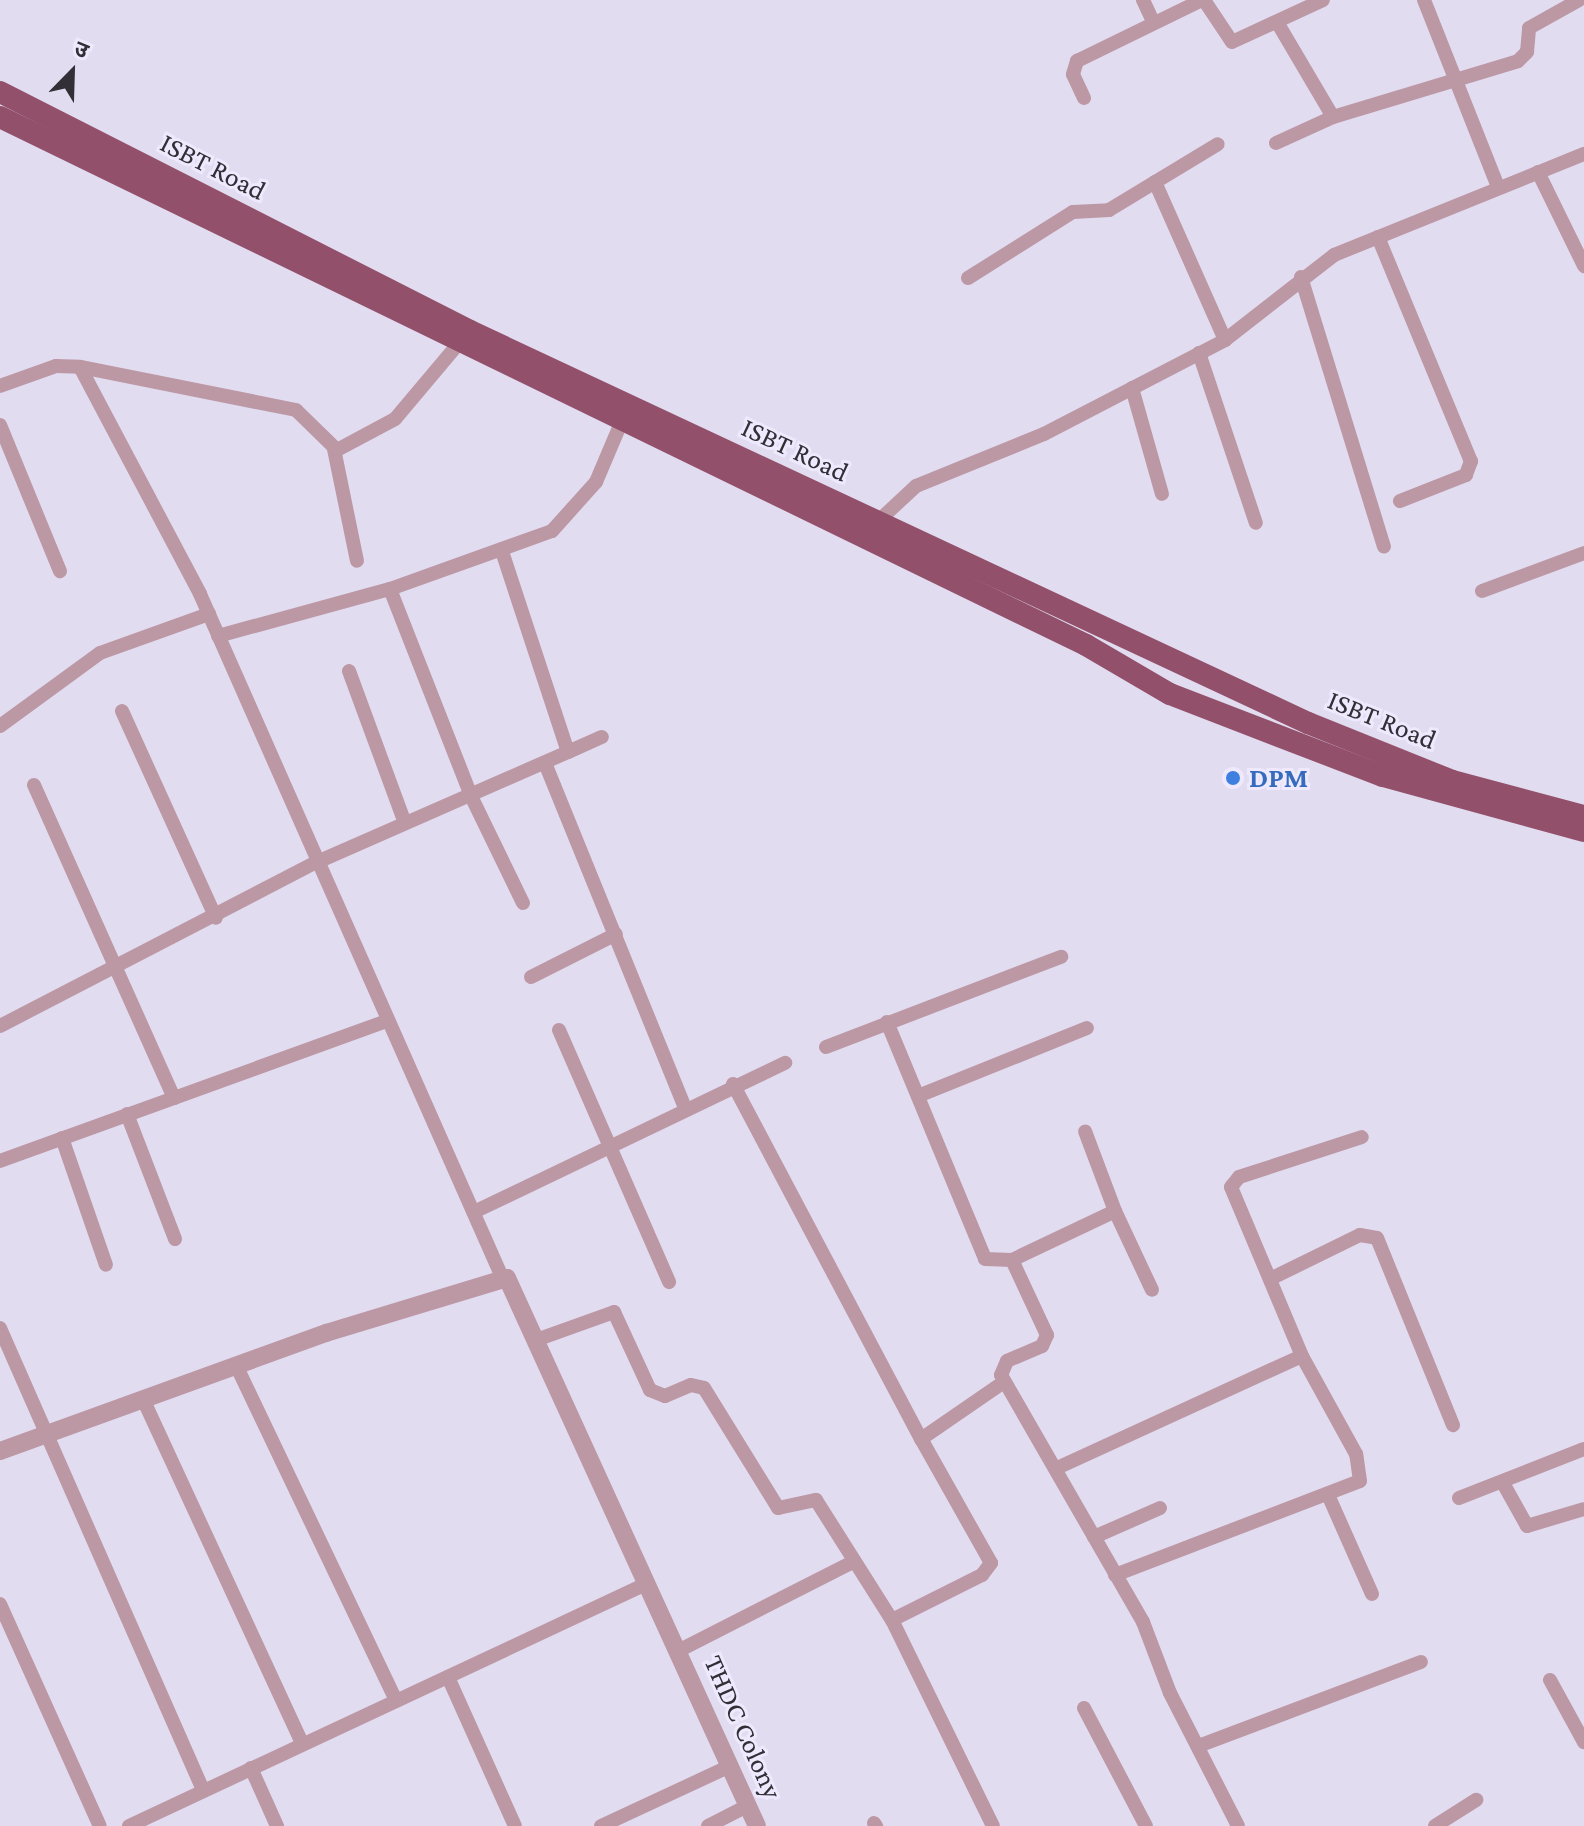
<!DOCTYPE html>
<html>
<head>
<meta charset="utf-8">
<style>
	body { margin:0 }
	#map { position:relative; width:1584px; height:1826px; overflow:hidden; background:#e2dcf1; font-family:"Crimson Pro","Noto Sans Devanagari",serif }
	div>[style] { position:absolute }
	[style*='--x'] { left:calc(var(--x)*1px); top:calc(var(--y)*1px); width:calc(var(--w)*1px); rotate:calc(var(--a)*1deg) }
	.minor>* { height:14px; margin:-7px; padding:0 7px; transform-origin:7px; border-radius:7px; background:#bc98a5 }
	.tertiary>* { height:18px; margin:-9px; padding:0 9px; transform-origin:9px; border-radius:9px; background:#bc98a5 }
	.trunk>* { height:22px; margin:-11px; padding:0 11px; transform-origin:11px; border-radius:11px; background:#93506b }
	.dots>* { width:22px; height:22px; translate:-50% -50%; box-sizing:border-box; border:4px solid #efe9fe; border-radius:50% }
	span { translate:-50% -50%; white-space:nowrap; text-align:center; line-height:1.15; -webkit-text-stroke:6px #efe9fe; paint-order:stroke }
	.street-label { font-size:28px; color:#322f37 }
	.shop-label { font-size:28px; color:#366cbe; font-weight:700 }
	.left { translate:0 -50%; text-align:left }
	.north { position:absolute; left:32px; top:32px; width:80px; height:80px; -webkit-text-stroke:6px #efe9fe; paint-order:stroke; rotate:23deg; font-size:22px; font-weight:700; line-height:32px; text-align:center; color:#322f37 }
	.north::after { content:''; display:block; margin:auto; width:28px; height:36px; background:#322f37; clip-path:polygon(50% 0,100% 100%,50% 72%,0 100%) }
</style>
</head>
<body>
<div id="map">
	<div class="minor">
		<div style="--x:1143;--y:0;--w:23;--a:65"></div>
		<div style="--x:1204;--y:0;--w:50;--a:56.3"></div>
		<div style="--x:1232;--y:42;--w:100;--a:-24.8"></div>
		<div style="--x:1424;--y:0;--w:201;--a:68.4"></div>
		<div style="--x:1277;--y:22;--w:110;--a:59.5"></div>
		<div style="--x:1084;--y:98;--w:26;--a:-115"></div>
		<div style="--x:1073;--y:74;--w:14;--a:-73"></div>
		<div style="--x:1077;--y:61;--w:139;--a:-26"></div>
		<div style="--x:1276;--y:143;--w:63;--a:-24.5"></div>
		<div style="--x:1333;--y:117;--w:193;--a:-16.8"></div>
		<div style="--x:1518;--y:61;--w:13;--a:-45"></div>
		<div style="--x:1527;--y:52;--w:24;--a:-85"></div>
		<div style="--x:1529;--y:28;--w:57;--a:-29.2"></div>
		<div style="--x:1538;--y:172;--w:105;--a:63.9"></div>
		<div style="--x:1155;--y:182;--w:173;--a:66.1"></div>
		<div style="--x:1378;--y:237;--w:243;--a:67.5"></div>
		<div style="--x:1471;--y:461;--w:15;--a:110"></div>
		<div style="--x:1466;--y:475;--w:71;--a:158.5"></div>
		<div style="--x:1301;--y:277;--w:282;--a:72.9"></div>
		<div style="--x:968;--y:278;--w:124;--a:-32.2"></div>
		<div style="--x:1073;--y:212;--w:36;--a:-3"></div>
		<div style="--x:1109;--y:210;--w:127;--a:-31.2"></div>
		<div style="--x:459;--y:343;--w:99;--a:130.1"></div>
		<div style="--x:395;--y:419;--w:66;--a:151.9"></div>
		<div style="--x:337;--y:450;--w:57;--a:-135.7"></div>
		<div style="--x:296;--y:410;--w:220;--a:-168.7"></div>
		<div style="--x:80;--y:367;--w:257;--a:62.1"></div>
		<div style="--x:200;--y:594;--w:747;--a:66.15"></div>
		<div style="--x:1199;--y:353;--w:179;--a:71.5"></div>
		<div style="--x:0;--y:386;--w:59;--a:-19.7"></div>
		<div style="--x:56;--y:366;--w:24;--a:2"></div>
		<div style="--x:1132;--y:388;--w:110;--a:74.2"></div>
		<div style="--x:0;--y:425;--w:158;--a:67.7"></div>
		<div style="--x:334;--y:449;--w:114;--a:78.4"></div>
		<div style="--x:872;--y:527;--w:60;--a:-43"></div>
		<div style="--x:916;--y:486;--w:138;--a:-22.1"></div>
		<div style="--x:1044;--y:434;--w:204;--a:-27.4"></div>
		<div style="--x:1225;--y:340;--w:138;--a:-37.9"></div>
		<div style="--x:1334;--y:255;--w:270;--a:-22"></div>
		<div style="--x:390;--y:589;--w:222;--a:68.6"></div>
		<div style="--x:471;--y:796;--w:119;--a:64.1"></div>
		<div style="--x:1482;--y:591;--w:109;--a:-20.4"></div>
		<div style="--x:218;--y:636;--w:178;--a:-15.3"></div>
		<div style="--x:390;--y:589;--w:172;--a:-19.7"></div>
		<div style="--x:552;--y:531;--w:66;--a:-48.1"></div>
		<div style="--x:596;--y:482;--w:64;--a:-67"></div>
		<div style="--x:349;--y:671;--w:162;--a:69.8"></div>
		<div style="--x:122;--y:711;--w:227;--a:65.6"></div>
		<div style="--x:0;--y:726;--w:124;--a:-36.1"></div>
		<div style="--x:100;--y:653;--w:116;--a:-19.7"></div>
		<div style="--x:568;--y:752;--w:37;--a:-24"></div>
		<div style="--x:545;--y:763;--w:370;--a:67.9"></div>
		<div style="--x:34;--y:785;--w:343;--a:65.9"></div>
		<div style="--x:531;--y:977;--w:95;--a:-26.8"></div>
		<div style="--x:887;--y:1022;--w:256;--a:67.5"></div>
		<div style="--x:985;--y:1259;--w:27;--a:2"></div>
		<div style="--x:1012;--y:1260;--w:114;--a:-25.4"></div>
		<div style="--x:1115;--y:1211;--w:85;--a:-110.6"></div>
		<div style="--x:0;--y:1026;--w:355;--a:-27.4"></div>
		<div style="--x:315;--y:863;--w:276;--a:-23.7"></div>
		<div style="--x:568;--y:752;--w:212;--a:-108.2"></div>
		<div style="--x:559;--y:1030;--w:275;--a:66.4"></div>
		<div style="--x:826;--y:1047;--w:252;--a:-21"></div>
		<div style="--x:733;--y:1084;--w:402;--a:62.1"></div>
		<div style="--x:918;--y:1096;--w:182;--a:-21.9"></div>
		<div style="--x:127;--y:1114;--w:134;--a:69"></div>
		<div style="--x:62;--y:1138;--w:134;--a:70.9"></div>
		<div style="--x:0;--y:1161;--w:412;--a:-19.9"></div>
		<div style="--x:476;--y:1211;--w:343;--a:-25.6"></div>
		<div style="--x:1115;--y:1211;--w:87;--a:64.9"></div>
		<div style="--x:1012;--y:1260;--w:83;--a:65"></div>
		<div style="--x:1047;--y:1335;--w:12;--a:114"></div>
		<div style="--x:1042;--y:1346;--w:38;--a:157"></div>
		<div style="--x:1007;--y:1361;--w:15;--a:113"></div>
		<div style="--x:1001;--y:1375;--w:285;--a:60.1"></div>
		<div style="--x:1143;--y:1622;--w:76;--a:69.2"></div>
		<div style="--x:1170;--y:1693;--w:149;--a:62.9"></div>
		<div style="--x:1270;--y:1279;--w:100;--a:-26.1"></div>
		<div style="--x:1360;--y:1235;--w:17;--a:10"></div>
		<div style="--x:1377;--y:1238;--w:202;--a:67.9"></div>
		<div style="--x:0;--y:1328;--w:505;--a:66.28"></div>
		<div style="--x:536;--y:1340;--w:83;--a:-19.7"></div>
		<div style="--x:614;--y:1312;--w:86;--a:65.2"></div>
		<div style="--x:650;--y:1390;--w:16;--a:22"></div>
		<div style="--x:665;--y:1396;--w:28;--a:-23"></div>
		<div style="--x:691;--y:1385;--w:13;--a:13"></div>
		<div style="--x:704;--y:1388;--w:141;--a:58.3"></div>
		<div style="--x:778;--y:1508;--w:39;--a:-12"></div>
		<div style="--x:816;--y:1500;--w:142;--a:57.7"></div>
		<div style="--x:892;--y:1620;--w:229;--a:63.9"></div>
		<div style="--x:236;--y:1365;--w:372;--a:64.5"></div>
		<div style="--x:143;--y:1399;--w:379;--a:65.2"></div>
		<div style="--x:1057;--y:1468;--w:269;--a:-24.6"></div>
		<div style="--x:1503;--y:1483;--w:49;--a:60.8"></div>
		<div style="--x:1527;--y:1526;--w:59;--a:-16.6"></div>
		<div style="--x:1329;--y:1497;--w:106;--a:66.1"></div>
		<div style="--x:1459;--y:1498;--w:134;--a:-21.4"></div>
		<div style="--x:1094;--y:1537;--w:72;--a:-23.7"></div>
		<div style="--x:1115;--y:1575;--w:262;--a:-21"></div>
		<div style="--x:1360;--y:1481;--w:27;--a:-98"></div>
		<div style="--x:1356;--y:1454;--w:112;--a:-118.9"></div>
		<div style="--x:1302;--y:1356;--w:183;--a:-112.8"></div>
		<div style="--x:1231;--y:1187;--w:13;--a:-51"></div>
		<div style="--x:1239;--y:1177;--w:129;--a:-18"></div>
		<div style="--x:0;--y:1604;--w:243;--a:65.8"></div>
		<div style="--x:892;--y:1620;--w:101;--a:-26.6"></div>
		<div style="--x:982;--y:1575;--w:15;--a:-53"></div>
		<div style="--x:991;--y:1563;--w:142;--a:-119.4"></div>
		<div style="--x:921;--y:1439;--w:101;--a:-34.5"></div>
		<div style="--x:678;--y:1651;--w:194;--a:-27"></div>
		<div style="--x:448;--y:1677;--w:163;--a:65.8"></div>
		<div style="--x:1550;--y:1680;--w:71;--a:61.3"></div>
		<div style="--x:1084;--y:1708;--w:133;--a:62.3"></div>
		<div style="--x:1201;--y:1745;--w:235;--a:-20.7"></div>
		<div style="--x:251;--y:1768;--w:64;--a:65.9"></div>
		<div style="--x:874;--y:1823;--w:4;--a:56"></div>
		<div style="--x:129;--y:1826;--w:571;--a:-25.08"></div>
		<div style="--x:601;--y:1826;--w:142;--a:-24.9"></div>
		<div style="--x:708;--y:1826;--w:44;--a:-27.1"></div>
		<div style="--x:1435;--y:1826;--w:49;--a:-32.4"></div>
	</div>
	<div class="tertiary">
		<div style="--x:0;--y:1451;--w:347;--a:-19.9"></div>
		<div style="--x:326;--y:1333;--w:189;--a:-16.9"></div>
		<div style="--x:507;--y:1278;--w:602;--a:65.48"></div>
	</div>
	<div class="trunk">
		<div style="--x:0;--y:92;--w:527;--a:26.95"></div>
		<div style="--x:470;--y:331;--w:925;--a:25.07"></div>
		<div style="--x:1308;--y:723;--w:155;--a:21.9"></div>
		<div style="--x:1452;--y:781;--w:137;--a:14.9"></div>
		<div style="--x:0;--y:117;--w:1208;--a:25.93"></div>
		<div style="--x:1086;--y:645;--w:97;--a:30.3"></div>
		<div style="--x:1170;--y:694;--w:228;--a:21.1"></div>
		<div style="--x:1383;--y:776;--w:208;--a:15.3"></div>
	</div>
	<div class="dots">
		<div style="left:1233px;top:778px;background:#3f7fe0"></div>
	</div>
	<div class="street-label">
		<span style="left:213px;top:167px;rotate:27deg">ISBT Road</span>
		<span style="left:795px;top:450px;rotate:25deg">ISBT Road</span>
		<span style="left:1382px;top:720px;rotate:22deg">ISBT Road</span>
		<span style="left:743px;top:1727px;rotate:66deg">THDC Colony</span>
	</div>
	<div class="shop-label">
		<span class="left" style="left:1249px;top:778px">DPM</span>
	</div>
	<div class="north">उ</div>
</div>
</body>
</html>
